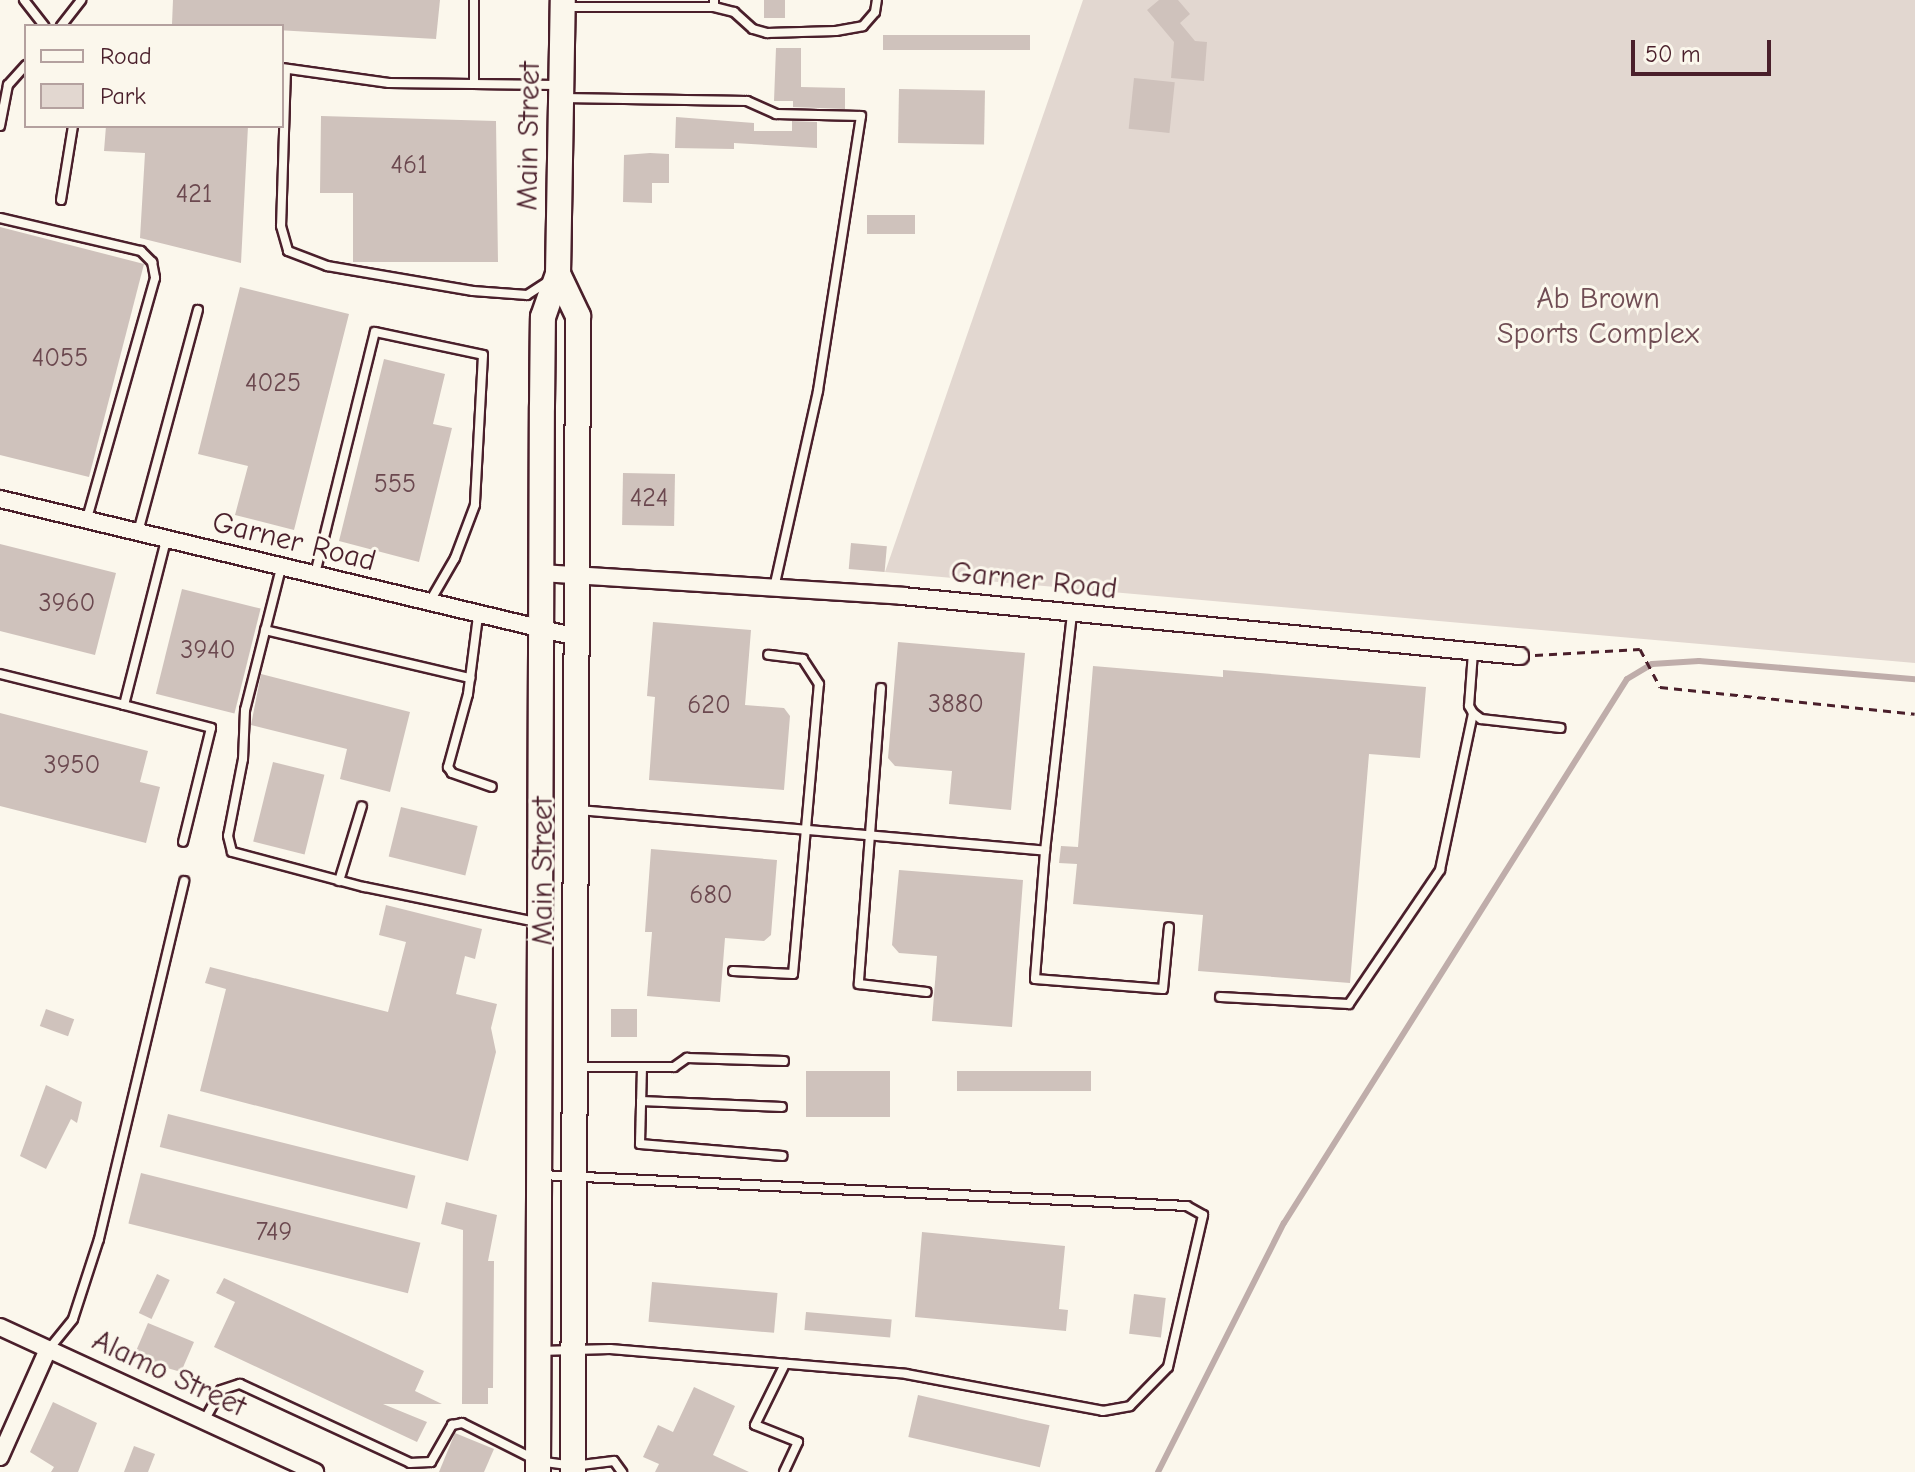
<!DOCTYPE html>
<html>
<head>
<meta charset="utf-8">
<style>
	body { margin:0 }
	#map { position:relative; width:1915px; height:1472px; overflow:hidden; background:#fbf7ec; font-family:"Comic Neue",sans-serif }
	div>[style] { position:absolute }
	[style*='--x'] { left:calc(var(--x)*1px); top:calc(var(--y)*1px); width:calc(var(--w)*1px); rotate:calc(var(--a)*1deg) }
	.green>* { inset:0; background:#e2d7d0 }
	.stream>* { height:6px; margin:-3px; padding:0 3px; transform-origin:3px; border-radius:3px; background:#bfadaa }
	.building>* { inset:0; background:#cfc2bc; transform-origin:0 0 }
	.path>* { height:3px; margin-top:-1.5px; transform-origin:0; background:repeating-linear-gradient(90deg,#4a1f2b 0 8px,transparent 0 14px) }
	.roads { filter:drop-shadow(2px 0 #4a1f2b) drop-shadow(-2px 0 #4a1f2b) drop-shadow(0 2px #4a1f2b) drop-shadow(0 -2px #4a1f2b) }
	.service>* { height:8px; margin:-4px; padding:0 4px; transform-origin:4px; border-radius:4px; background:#fbf7ec }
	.minor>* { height:16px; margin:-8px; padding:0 8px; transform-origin:8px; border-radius:8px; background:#fbf7ec }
	.primary>* { height:24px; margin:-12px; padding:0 12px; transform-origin:12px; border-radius:12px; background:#fbf7ec }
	span { translate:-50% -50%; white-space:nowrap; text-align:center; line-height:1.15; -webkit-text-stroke:6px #fbf7ec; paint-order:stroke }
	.number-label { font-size:26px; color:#6b484f }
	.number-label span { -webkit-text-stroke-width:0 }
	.street-label { font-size:30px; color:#4a1f2b }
	.park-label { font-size:30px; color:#704d54 }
	.legend { position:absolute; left:24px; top:24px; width:260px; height:104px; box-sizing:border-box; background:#fbf7ec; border:2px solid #b4a19f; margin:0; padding:10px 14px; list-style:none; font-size:24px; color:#4a1f2b }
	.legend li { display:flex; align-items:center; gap:16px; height:40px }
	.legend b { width:40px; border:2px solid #b4a19f }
	.scale { position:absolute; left:1631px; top:40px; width:140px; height:36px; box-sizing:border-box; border:4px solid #4a1f2b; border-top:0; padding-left:10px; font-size:24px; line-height:28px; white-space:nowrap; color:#4a1f2b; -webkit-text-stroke:6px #fbf7ec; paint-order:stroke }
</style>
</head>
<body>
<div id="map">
	<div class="green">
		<div style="clip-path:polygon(1083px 0,1915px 0,1915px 663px,885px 572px)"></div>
	</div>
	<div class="stream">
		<div style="--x:1158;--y:1472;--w:279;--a:-63.2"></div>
		<div style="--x:1284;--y:1223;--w:643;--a:-57.77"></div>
		<div style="--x:1627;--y:679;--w:29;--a:-31"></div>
		<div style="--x:1652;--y:664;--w:47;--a:-3.7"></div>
		<div style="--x:1699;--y:661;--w:217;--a:4.8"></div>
	</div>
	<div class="building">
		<div style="clip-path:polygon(173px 0,440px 0,436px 39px,172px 24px)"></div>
		<div style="left:764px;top:0;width:21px;height:18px"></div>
		<div style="clip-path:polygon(1159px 0,1178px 0,1190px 14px,1180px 23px,1195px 41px,1207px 42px,1204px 81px,1171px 78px,1174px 42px,1147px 10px)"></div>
		<div style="left:883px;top:35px;width:147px;height:15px"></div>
		<div style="clip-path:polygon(776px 48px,801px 48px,801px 87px,845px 88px,845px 109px,793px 107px,793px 101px,774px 101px)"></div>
		<div style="left:1134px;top:78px;width:41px;height:51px;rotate:6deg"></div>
		<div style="left:899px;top:89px;width:86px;height:54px;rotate:1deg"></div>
		<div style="clip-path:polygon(321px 116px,496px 121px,498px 262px,353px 262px,353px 193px,320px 193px)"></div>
		<div style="clip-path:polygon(676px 117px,754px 123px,754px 131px,792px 131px,792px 121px,817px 122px,817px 148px,734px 143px,734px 149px,675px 148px)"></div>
		<div style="clip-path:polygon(106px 126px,248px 126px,241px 263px,140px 238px,145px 153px,104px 151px)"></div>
		<div style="clip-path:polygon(650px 153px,669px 154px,669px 183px,652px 183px,652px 203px,623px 202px,624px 155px)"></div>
		<div style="left:915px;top:215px;width:19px;height:48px;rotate:90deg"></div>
		<div style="clip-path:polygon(0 227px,144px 264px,89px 477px,0 455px)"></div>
		<div style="clip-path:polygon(240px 287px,349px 314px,294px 530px,235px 515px,248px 466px,198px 454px)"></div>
		<div style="clip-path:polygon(384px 359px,445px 374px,433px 424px,452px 428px,419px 562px,339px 541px)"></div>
		<div style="left:623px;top:473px;width:52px;height:52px;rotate:1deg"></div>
		<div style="left:851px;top:543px;width:36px;height:26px;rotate:5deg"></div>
		<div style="clip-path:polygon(0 544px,116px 573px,95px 655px,0 631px)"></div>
		<div style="left:182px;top:589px;width:81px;height:108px;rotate:14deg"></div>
		<div style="clip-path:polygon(653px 622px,751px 630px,745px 705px,784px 708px,790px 716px,784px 790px,649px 780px,655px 697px,647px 696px)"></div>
		<div style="clip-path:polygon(898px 642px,1025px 653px,1011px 810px,949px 804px,952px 771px,895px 766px,888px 758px)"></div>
		<div style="clip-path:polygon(1093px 666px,1223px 677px,1223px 670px,1426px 687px,1420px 758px,1369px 754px,1350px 983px,1198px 971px,1203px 915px,1073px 904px,1077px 864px,1059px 863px,1061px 846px,1078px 847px)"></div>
		<div style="clip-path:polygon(261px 674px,410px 712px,390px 792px,340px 779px,347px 749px,251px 725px)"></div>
		<div style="clip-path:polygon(0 713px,148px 751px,140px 782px,160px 787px,146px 843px,0 806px)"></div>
		<div style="left:273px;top:762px;width:53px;height:82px;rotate:14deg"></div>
		<div style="left:401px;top:807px;width:79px;height:51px;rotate:14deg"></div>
		<div style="clip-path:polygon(651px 849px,777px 860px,771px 935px,764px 941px,725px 938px,720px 1002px,647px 996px,652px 932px,645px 932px)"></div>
		<div style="clip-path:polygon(899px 870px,1023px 880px,1012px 1027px,932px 1021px,937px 956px,899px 953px,892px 945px)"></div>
		<div style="clip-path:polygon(386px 905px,482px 929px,475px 959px,465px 956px,456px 994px,497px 1004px,491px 1028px,496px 1052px,468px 1161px,200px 1091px,226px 989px,205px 983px,210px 967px,388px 1012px,406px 942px,379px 935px)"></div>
		<div style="left:46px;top:1009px;width:30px;height:18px;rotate:20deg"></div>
		<div style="left:611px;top:1009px;width:26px;height:28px"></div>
		<div style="left:806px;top:1071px;width:84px;height:46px"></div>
		<div style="left:957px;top:1071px;width:134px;height:20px"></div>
		<div style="clip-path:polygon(46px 1085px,82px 1102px,77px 1123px,71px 1119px,46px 1169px,20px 1156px)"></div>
		<div style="left:168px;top:1114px;width:255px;height:34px;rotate:14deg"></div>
		<div style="left:141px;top:1173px;width:288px;height:52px;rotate:14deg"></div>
		<div style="clip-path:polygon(446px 1202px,497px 1215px,488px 1261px,494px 1261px,493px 1388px,488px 1388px,488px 1404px,462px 1404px,463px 1230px,441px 1224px)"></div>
		<div style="clip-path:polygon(922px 1232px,1065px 1246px,1059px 1309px,1068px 1310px,1066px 1331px,915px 1317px)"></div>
		<div style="left:157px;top:1274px;width:14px;height:43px;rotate:25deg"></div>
		<div style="clip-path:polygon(224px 1278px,424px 1371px,415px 1391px,442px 1404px,383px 1404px,427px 1422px,417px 1442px,214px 1347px,235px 1302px,216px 1293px)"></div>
		<div style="left:652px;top:1282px;width:126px;height:40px;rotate:5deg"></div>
		<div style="left:1134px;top:1294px;width:32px;height:40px;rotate:7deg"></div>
		<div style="left:806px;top:1312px;width:86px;height:18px;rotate:5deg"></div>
		<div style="clip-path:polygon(148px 1323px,194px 1342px,181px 1372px,133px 1358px)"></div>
		<div style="clip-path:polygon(694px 1387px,735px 1406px,713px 1455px,749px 1472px,655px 1472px,659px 1464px,643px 1457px,658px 1425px,673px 1432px)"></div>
		<div style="left:918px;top:1395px;width:135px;height:43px;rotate:13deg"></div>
		<div style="clip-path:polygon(53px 1402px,97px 1423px,78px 1472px,51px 1472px,54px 1467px,30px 1452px)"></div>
		<div style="clip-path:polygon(455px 1433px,494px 1449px,484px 1472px,439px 1472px)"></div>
		<div style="clip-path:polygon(134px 1446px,155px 1454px,148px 1472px,124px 1472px)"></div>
	</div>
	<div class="path">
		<div style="--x:1535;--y:655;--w:105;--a:-3.3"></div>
		<div style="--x:1640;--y:649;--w:43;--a:62.2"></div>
		<div style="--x:1660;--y:687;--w:256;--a:6"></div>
	</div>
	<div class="roads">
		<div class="service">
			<div style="--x:24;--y:0;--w:33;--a:52"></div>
			<div style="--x:564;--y:7;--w:150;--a:0"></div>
			<div style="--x:714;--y:7;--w:7;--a:-90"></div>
			<div style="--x:714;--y:7;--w:21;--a:14"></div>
			<div style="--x:734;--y:12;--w:25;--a:42"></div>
			<div style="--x:753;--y:29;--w:15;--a:16"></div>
			<div style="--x:767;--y:33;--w:69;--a:-1.7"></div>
			<div style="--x:836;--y:31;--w:27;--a:-10"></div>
			<div style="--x:863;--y:26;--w:18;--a:-49"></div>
			<div style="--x:875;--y:12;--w:12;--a:-81"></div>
			<div style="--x:61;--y:26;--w:33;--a:-52"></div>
			<div style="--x:282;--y:68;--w:108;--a:8"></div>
			<div style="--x:389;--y:83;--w:169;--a:0.7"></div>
			<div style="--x:286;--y:69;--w:157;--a:91.8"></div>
			<div style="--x:281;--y:226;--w:26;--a:74"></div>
			<div style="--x:288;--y:251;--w:42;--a:21"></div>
			<div style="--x:327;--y:266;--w:148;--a:9.7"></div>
			<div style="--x:473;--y:291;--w:54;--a:4.2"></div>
			<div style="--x:527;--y:295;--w:27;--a:-33"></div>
			<div style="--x:474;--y:84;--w:84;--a:-90"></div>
			<div style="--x:563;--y:98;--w:184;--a:0.9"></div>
			<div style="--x:747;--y:101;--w:32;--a:24"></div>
			<div style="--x:776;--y:114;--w:85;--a:1.3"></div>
			<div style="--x:861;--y:116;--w:278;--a:98.9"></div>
			<div style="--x:818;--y:391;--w:202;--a:102.6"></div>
			<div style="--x:0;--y:126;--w:42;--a:-79"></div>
			<div style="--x:8;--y:85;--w:27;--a:-48"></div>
			<div style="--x:61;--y:200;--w:75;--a:-80.8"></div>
			<div style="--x:0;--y:218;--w:145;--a:13.2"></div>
			<div style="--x:141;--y:251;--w:16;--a:45"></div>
			<div style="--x:152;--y:262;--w:16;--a:79"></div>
			<div style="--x:155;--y:278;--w:250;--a:105.8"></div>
			<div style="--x:138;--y:532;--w:230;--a:-74.9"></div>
			<div style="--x:281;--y:568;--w:146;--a:104.2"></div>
			<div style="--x:245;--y:710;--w:49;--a:92.3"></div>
			<div style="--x:243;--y:759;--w:78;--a:101"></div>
			<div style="--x:228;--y:836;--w:16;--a:76"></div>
			<div style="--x:232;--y:852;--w:137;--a:14.9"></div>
			<div style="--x:364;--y:887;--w:176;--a:11.5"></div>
			<div style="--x:315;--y:574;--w:249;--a:-76.1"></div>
			<div style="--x:375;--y:332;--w:110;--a:12"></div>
			<div style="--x:483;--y:355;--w:150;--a:93.1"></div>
			<div style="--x:475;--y:505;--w:57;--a:110.7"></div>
			<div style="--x:455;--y:558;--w:52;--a:120"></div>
			<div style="--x:478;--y:616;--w:79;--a:97.3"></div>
			<div style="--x:468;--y:694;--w:76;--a:105.3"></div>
			<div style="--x:448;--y:767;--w:7;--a:56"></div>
			<div style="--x:452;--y:773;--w:42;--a:19.3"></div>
			<div style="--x:265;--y:630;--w:211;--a:13.2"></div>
			<div style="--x:1473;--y:652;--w:54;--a:94.2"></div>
			<div style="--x:1469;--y:706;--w:8;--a:60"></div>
			<div style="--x:1473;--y:713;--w:10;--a:37"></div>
			<div style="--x:1481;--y:719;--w:80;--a:6.5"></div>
			<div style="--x:0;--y:674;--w:128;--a:14"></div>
			<div style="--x:124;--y:705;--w:170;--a:-75.7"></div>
			<div style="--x:881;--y:688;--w:297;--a:94.3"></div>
			<div style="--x:859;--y:984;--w:68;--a:6.7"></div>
			<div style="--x:124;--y:705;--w:90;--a:14.8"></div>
			<div style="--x:211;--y:728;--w:117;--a:103.8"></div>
			<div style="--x:580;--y:810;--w:467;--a:5"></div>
			<div style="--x:1045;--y:851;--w:240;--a:-83.5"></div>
			<div style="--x:1045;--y:851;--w:128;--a:94.5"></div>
			<div style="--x:1035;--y:979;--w:128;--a:4.5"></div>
			<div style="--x:1163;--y:989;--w:62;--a:-84.5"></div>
			<div style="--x:339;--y:881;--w:78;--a:-73"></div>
			<div style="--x:733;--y:971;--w:60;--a:2.9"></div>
			<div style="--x:793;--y:974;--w:291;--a:-84.9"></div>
			<div style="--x:819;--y:684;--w:30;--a:-123"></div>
			<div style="--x:803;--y:659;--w:35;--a:-173"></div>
			<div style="--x:1220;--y:997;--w:129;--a:3.1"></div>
			<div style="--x:1349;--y:1004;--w:162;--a:-55.8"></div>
			<div style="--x:1440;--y:870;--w:160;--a:-78.1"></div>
			<div style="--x:576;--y:1067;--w:98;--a:0"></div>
			<div style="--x:674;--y:1067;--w:16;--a:-35"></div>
			<div style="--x:687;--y:1058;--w:97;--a:1.8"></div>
			<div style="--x:642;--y:1067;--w:77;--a:91.5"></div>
			<div style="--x:640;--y:1144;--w:143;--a:4.8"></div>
			<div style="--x:641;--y:1101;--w:141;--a:2.4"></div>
			<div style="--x:49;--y:1349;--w:38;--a:-51"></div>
			<div style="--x:73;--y:1319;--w:84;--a:-72"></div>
			<div style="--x:99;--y:1239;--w:368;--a:-76.6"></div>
			<div style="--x:539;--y:1351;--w:71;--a:-1.6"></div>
			<div style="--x:610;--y:1349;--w:297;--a:4.8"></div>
			<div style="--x:906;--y:1374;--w:200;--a:10.6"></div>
			<div style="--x:1103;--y:1411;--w:27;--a:-10"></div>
			<div style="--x:1130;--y:1406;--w:54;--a:-45.7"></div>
			<div style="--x:1168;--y:1367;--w:156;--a:-77"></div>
			<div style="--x:1203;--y:1215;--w:18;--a:-151"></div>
			<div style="--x:1187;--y:1206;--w:646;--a:-177.25"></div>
			<div style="--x:204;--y:1421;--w:35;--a:-61"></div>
			<div style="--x:221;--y:1390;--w:20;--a:-18"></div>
			<div style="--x:240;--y:1384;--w:187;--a:24.9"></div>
			<div style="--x:410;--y:1463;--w:21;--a:-3"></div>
			<div style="--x:431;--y:1462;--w:43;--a:-60.4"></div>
			<div style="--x:452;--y:1425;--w:10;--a:-11"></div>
			<div style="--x:462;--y:1423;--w:85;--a:26.6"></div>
			<div style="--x:538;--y:1461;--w:35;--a:8"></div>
			<div style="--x:573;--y:1466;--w:41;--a:-7"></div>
			<div style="--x:614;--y:1461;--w:14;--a:54"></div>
			<div style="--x:784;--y:1472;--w:33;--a:-65"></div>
			<div style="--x:798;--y:1442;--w:46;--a:-158.4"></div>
			<div style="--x:755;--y:1425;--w:68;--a:-63.8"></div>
		</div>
		<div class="minor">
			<div style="--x:0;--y:499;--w:592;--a:13.47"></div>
			<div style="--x:541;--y:573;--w:362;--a:3.6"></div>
			<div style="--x:902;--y:596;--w:621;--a:5.55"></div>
			<div style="--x:0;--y:1327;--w:347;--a:24.7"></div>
			<div style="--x:0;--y:1457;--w:118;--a:-66"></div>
		</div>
		<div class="primary">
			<div style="--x:558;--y:274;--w:47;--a:64.5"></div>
			<div style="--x:578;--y:316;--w:1156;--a:90.25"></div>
			<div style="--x:538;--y:1472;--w:1066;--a:-89.79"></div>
			<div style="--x:542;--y:406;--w:89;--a:-89.4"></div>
			<div style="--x:543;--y:317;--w:46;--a:-70.8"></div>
			<div style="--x:558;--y:274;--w:274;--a:-89"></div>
		</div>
	</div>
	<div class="number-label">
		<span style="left:409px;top:166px">461</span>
		<span style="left:194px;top:195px">421</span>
		<span style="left:60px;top:359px">4055</span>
		<span style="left:273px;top:384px">4025</span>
		<span style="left:395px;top:485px">555</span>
		<span style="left:649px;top:499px">424</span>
		<span style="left:67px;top:604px">3960</span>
		<span style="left:208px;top:651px">3940</span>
		<span style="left:956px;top:705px">3880</span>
		<span style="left:709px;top:706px">620</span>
		<span style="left:72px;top:766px">3950</span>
		<span style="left:711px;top:896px">680</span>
		<span style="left:274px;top:1233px">749</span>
	</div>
	<div class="street-label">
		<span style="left:529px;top:136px;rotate:-89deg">Main Street</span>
		<span style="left:294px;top:542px;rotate:14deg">Garner Road</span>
		<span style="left:1034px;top:581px;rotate:6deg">Garner Road</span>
		<span style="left:543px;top:871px;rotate:-90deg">Main Street</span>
		<span style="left:169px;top:1374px;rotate:25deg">Alamo Street</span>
	</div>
	<div class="park-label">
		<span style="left:1598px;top:316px">Ab Brown<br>Sports Complex</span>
	</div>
	<ul class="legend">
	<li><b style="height:10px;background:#fbf7ec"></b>Road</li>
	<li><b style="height:22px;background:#e2d7d0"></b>Park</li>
	</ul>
	<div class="scale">50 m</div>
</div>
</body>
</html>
